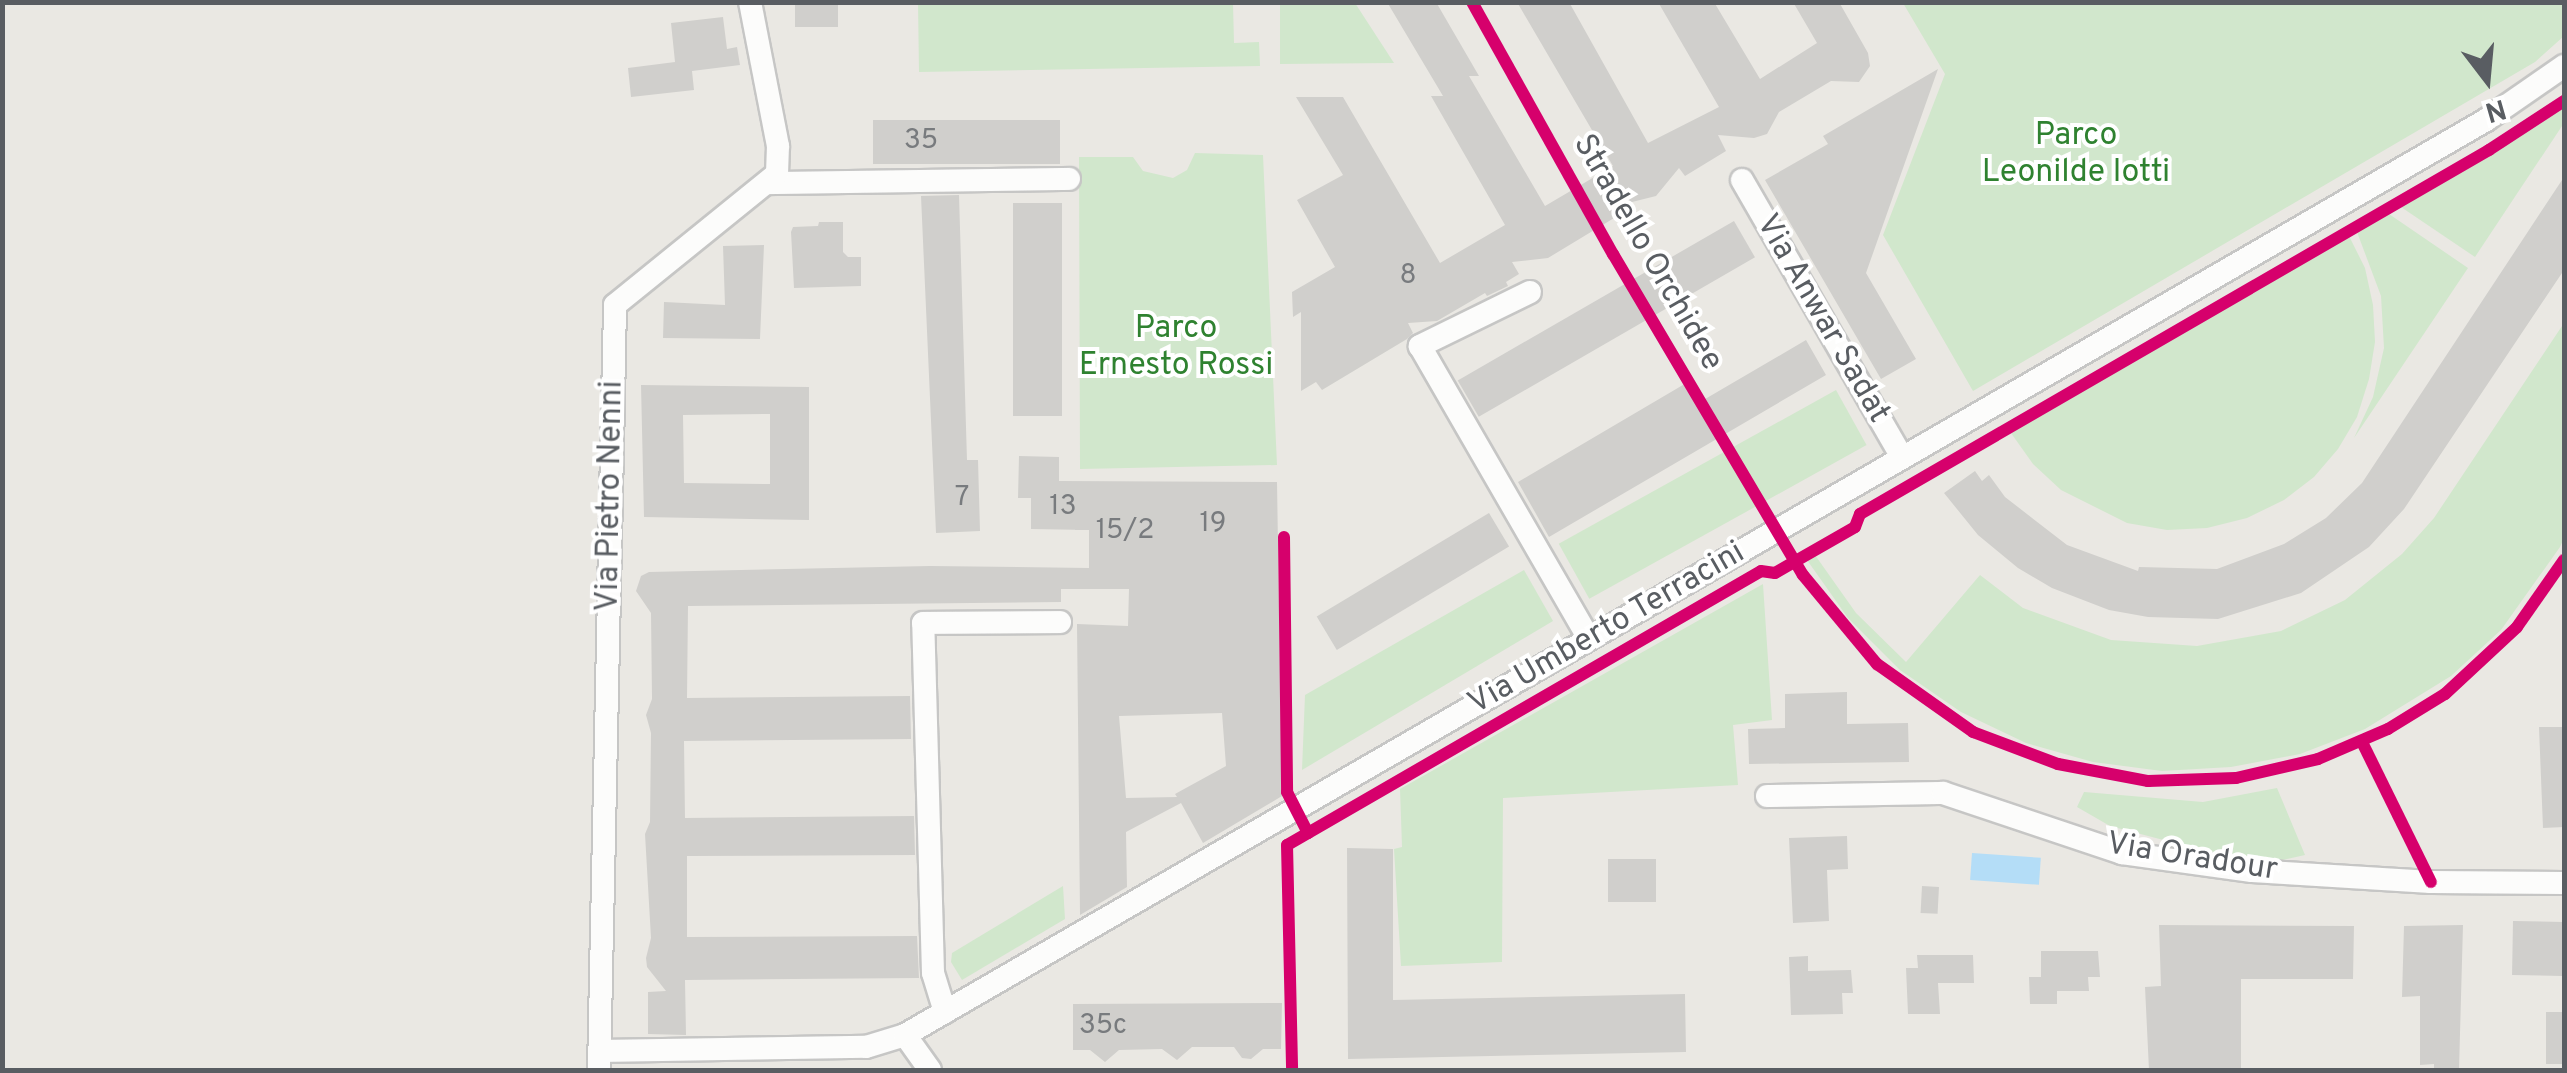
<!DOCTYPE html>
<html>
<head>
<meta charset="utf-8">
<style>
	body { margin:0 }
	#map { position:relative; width:2567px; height:1073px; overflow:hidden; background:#eae8e3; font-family:Overpass,sans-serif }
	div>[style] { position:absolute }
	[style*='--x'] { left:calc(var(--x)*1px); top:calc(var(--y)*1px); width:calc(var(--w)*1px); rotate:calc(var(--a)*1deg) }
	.green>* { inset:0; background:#d1e7cc; transform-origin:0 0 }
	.water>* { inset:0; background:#b4ddf7; transform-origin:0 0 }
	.building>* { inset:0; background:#d0cfcc; transform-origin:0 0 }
	.roads { filter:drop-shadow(2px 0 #c6c6c5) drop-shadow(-2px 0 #c6c6c5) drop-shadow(0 2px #c6c6c5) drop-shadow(0 -2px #c6c6c5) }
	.street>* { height:22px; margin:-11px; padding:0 11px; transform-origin:11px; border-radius:11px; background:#fcfcfb }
	.cycleway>* { height:12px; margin:-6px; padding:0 6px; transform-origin:6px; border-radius:6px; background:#d6006c }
	span { translate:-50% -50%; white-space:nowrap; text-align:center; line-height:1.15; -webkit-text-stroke:8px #fff; paint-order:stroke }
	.number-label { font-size:28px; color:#787b7e }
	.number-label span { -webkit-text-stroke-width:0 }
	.park-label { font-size:32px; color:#2f8230 }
	.street-label { font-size:32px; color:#595d62 }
	.frame { position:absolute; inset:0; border:5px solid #595d62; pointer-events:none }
	.north { position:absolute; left:2437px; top:30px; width:100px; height:100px; -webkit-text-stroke:8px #fff; paint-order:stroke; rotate:164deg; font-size:28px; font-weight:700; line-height:40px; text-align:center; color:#595d62 }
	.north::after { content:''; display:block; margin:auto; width:35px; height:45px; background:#595d62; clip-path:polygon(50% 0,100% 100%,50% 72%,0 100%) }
</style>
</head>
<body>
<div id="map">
	<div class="green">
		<div style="clip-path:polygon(918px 3px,1233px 3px,1234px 43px,1259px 42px,1260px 66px,919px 72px)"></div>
		<div style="clip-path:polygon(1280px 3px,1355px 3px,1394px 63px,1280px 64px)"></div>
		<div style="clip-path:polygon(1903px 3px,2564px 3px,2564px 36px,2535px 62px,1973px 391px,1883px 235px,1945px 74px)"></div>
		<div style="clip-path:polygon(2564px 108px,2564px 123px,2475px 257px,2401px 207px)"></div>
		<div style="clip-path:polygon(1195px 153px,1263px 155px,1277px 465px,1080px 469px,1079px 157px,1133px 157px,1143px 171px,1173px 178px,1187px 170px)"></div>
		<div style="clip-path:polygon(2389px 214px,2468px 268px,2354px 438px,2373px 397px,2384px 348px,2381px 296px,2357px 232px)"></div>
		<div style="clip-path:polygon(2349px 236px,2365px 268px,2373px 305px,2375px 342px,2369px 379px,2357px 417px,2338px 449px,2314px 477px,2284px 500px,2247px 518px,2207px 528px,2167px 530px,2127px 523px,2061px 490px,2033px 464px,2011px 433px)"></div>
		<div style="clip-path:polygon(2564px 323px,2564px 538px,2560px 547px,2501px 630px,2451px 676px,2365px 729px,2300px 754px,2231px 767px,2162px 771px,2093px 762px,2026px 743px,1961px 712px,1900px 670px,1848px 618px,1807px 560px,1815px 555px,1856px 613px,1906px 662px,1980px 575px,2023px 608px,2111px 640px,2197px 646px,2281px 631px,2345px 600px,2402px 554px,2434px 518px)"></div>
		<div style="left:1836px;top:390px;width:63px;height:317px;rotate:61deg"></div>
		<div style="clip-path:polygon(1524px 570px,1553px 621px,1302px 770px,1305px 695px)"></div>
		<div style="clip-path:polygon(1763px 584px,1772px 720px,1733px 725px,1738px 785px,1503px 798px,1502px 962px,1401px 966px,1394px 849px,1402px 847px,1400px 789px)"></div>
		<div style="clip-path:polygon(2277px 788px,2305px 855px,2282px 860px,2213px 853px,2110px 826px,2077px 807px,2084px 792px,2203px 802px)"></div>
		<div style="clip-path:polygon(1063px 886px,1065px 919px,962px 980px,951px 962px,952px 953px)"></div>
	</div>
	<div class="water">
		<div style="left:1972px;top:853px;width:69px;height:27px;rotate:4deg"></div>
	</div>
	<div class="building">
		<div style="left:795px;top:2px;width:43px;height:25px"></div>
		<div style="clip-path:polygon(1387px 2px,1436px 2px,1479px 76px,1469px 76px,1545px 206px,1613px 166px,1517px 2px,1569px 2px,1648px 143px,1719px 107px,1658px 2px,1714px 2px,1760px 79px,1817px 43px,1793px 2px,1839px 2px,1868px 53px,1870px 66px,1859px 82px,1831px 81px,1779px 112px,1767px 134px,1754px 138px,1718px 135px,1726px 151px,1685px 176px,1679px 168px,1656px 196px,1620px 205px,1624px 212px,1548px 258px,1512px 262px,1519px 274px,1506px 282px,1508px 286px,1487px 296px,1485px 293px,1437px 321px,1408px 323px,1413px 333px,1407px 339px,1322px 390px,1316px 382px,1301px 391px,1301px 312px,1293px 317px,1292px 292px,1335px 267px,1297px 200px,1343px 175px,1296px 97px,1343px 97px,1440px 263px,1505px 225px,1431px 96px,1443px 96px)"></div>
		<div style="clip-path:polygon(723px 17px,727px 49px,737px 47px,740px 65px,692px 71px,694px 90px,631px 97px,628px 68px,675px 62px,671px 23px)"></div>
		<div style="clip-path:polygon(1938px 69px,1866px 273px,1916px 359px,1881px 379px,1765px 180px,1828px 144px,1823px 136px)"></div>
		<div style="left:1060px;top:120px;width:44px;height:187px;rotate:90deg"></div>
		<div style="clip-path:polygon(2564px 177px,2564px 270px,2404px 509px,2369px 547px,2301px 593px,2218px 619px,2148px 617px,2109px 610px,2052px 588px,2018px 568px,1978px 535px,1944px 493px,1975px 471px,1982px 481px,1989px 475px,2005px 497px,2067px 545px,2138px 571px,2139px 567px,2217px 569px,2284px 544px,2326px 518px,2362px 483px)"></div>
		<div style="clip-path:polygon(959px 195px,967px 460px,978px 460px,980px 531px,936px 533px,921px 196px)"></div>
		<div style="left:1062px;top:203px;width:213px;height:49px;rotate:90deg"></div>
		<div style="left:1734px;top:221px;width:42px;height:319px;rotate:60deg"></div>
		<div style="clip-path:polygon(819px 222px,843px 222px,843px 252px,848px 257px,861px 257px,861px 286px,794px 288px,791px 232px,793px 227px,818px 226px)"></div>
		<div style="clip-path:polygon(764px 245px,760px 339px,663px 338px,664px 302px,725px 305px,723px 246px)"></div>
		<div style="clip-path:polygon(1806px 340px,1826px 375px,1549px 537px,1518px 482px,1688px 382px,1700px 402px)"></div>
		<div style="clip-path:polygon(evenodd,641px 385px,809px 387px,809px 520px,644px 517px,641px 385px,770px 414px,770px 484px,684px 483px,683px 415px,770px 414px)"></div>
		<div style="clip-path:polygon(evenodd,1019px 456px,1059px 457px,1059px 481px,1277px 482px,1282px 796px,1203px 843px,1181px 803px,1126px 832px,1127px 887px,1080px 915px,1077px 624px,1128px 626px,1129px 589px,1061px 589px,1061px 602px,688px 606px,687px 698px,910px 696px,911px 739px,684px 741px,685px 818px,914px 816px,915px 855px,687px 856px,687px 937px,917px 936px,919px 978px,685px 980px,686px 1035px,648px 1034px,648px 992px,666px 991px,647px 967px,646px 958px,651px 938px,645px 834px,650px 822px,651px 733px,646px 715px,652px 699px,651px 613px,636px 591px,641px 576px,649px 572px,930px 566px,1089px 568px,1089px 530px,1031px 529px,1031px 498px,1018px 498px,1019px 456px,1222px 713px,1226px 766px,1175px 794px,1177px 797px,1126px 798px,1119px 716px,1222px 713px)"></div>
		<div style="left:1489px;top:513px;width:39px;height:201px;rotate:59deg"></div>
		<div style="clip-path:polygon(1847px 692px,1847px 724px,1908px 723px,1909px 762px,1749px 764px,1748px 729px,1785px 728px,1785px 694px)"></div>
		<div style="clip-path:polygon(2539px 727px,2564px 727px,2564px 827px,2543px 828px)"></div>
		<div style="clip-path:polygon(1847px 836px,1848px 869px,1827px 870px,1829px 921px,1793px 923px,1789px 838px)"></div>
		<div style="clip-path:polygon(1347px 848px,1393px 849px,1393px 1000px,1685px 994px,1686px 1052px,1348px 1059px)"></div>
		<div style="left:1608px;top:859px;width:48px;height:43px"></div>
		<div style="left:1922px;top:886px;width:17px;height:27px;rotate:3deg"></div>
		<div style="left:2513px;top:921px;width:51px;height:54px;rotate:1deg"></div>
		<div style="clip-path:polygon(2159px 925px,2354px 926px,2353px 979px,2241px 979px,2241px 1070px,2149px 1070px,2145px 987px,2161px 986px)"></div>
		<div style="clip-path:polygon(2463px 925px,2459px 1070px,2434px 1070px,2434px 1064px,2420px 1065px,2420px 996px,2402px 997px,2404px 926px)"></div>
		<div style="clip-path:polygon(2041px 951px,2098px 951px,2100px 977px,2088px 977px,2089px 991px,2057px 991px,2057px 1004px,2030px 1004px,2029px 977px,2041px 977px)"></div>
		<div style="clip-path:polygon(1917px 955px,1973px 955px,1974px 983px,1938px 983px,1940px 1014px,1908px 1014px,1906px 968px,1918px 968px)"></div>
		<div style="clip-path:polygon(1808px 956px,1808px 971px,1851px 970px,1853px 993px,1842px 993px,1843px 1014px,1791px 1015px,1789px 957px)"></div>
		<div style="clip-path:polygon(1282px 1003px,1281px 1049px,1263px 1049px,1251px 1059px,1242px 1058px,1234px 1047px,1192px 1047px,1177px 1060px,1162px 1049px,1119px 1050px,1105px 1062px,1090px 1050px,1073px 1050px,1073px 1004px)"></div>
		<div style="left:2564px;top:1012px;width:52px;height:18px;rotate:90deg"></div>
	</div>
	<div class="roads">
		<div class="street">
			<div style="--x:1742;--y:180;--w:320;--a:60"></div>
			<div style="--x:770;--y:183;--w:299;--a:-0.8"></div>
			<div style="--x:1530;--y:292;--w:123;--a:153.9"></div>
			<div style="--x:1420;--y:346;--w:338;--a:60"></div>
			<div style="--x:1767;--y:796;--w:176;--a:-1"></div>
			<div style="--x:1943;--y:793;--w:189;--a:18.5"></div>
			<div style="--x:2122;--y:853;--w:131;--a:7.9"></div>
			<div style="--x:2252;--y:871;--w:179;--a:3.5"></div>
			<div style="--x:2431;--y:882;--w:133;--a:0.4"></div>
			<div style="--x:945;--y:1012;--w:41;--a:-107.1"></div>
			<div style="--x:933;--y:973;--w:350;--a:-91.6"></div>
			<div style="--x:923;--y:623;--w:137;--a:-0.4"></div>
			<div style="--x:905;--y:1035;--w:43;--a:54.5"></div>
			<div style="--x:599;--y:1051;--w:267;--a:-0.9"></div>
			<div style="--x:866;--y:1047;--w:41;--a:-17.1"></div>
			<div style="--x:905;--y:1035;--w:1827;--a:-30.06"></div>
			<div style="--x:2486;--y:120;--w:95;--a:-34.7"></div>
			<div style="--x:599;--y:1070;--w:765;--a:-88.8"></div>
			<div style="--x:615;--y:305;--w:208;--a:-39"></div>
			<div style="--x:777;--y:174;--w:28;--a:-88"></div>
			<div style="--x:778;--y:146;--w:147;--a:-101"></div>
		</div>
	</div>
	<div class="cycleway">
		<div style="--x:1472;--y:2;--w:289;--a:60.8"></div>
		<div style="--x:1613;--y:254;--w:373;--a:59.4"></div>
		<div style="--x:1803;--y:575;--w:116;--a:50.3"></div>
		<div style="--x:1877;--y:664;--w:118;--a:35.3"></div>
		<div style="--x:1973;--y:732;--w:91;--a:20.6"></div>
		<div style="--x:2058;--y:764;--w:92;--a:10.7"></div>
		<div style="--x:2148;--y:781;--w:88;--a:-2"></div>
		<div style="--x:2236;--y:778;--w:84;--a:-13"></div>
		<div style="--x:2318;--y:759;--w:76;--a:-23.2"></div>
		<div style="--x:2388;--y:729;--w:67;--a:-31.6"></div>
		<div style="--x:2445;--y:694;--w:98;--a:-42.9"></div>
		<div style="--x:2517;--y:627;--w:82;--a:-55"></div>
		<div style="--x:1284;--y:537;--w:255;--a:89.3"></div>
		<div style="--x:1287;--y:792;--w:46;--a:62.9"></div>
		<div style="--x:1308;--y:833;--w:24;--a:150"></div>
		<div style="--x:1287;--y:845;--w:225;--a:88.7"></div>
		<div style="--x:2362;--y:742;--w:156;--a:63.8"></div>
		<div style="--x:1308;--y:833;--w:523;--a:-30.04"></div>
		<div style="--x:1761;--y:571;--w:14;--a:8"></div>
		<div style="--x:1775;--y:573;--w:22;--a:-30"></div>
		<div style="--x:1794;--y:562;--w:70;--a:-29.8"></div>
		<div style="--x:1855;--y:527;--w:14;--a:-69"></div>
		<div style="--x:1860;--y:514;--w:727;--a:-30.06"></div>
		<div style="--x:2489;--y:150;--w:90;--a:-33.2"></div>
	</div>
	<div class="number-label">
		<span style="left:921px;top:141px">35</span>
		<span style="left:1408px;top:276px">8</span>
		<span style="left:962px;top:498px">7</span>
		<span style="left:1063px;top:507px">13</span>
		<span style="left:1213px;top:524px">19</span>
		<span style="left:1125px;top:531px">15/2</span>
		<span style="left:1103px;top:1026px">35c</span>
	</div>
	<div class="park-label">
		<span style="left:2076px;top:155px">Parco<br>Leonilde Iotti</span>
		<span style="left:1176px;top:348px">Parco<br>Ernesto Rossi</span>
	</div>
	<div class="street-label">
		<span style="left:1647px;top:253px;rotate:60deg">Stradello Orchidee</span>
		<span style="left:1822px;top:319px;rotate:60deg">Via Anwar Sadat</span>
		<span style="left:611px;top:496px;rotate:-89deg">Via Pietro Nenni</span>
		<span style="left:1607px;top:629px;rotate:-30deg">Via Umberto Terracini</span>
		<span style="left:2192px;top:858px;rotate:9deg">Via Oradour</span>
	</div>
	<div class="frame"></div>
	<div class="north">N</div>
</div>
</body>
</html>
